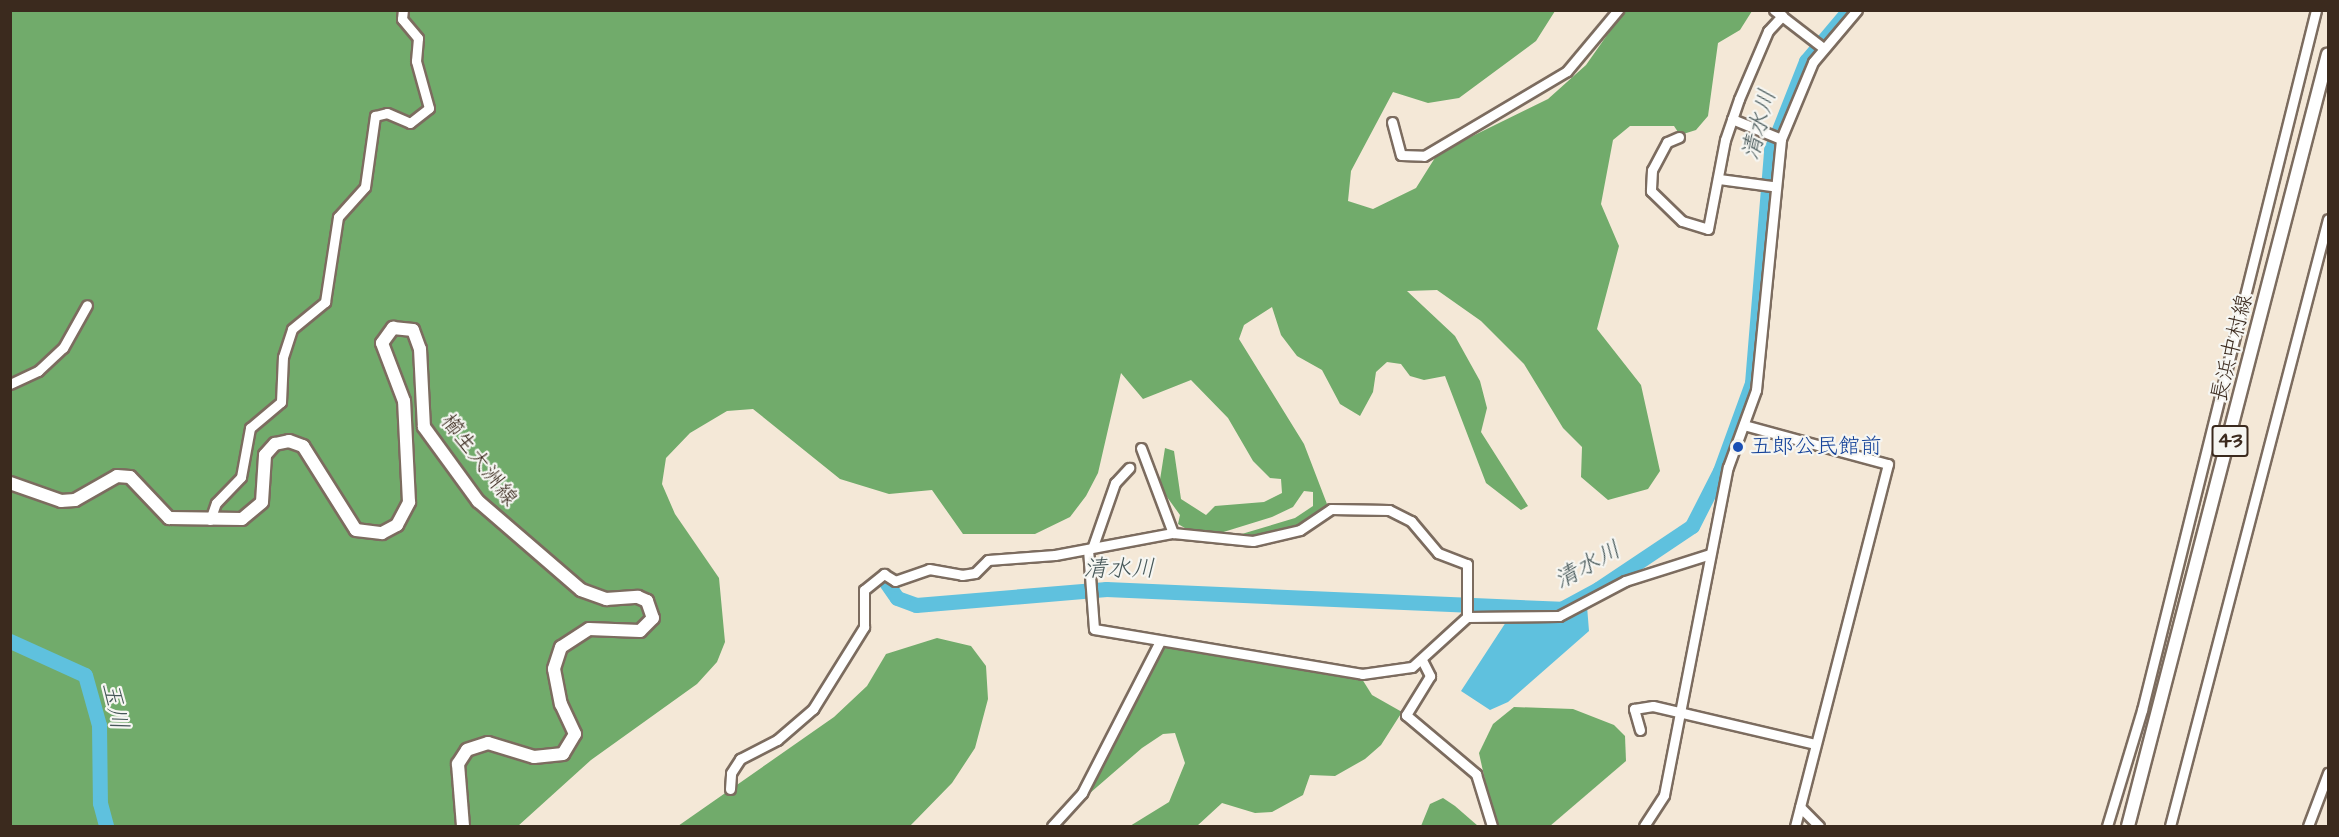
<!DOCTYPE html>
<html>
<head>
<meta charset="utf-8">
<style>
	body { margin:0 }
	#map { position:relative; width:2339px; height:837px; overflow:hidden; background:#f4e8d7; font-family:"Architects Daughter","Klee One",sans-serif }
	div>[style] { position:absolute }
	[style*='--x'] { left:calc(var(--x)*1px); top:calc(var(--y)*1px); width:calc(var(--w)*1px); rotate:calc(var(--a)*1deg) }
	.forest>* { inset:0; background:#71ab6b }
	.water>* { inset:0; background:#5fc1de }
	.river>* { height:15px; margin:-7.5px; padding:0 7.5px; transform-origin:7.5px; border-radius:7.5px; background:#5fc1de }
	.roads { filter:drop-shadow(2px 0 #7c6c5f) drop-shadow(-2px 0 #7c6c5f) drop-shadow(0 2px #7c6c5f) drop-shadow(0 -2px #7c6c5f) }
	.minor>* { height:9px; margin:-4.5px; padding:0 4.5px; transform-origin:4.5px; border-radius:4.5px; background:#fff }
	.major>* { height:12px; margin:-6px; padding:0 6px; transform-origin:6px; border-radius:6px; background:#fff }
	.dots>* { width:16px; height:16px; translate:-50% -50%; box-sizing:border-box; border:3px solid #f6f6f2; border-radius:50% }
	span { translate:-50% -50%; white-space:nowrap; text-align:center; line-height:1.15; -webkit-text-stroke:4.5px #f6f6f2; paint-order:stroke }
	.shield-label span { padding:2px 4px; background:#f6f6f2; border:2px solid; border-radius:4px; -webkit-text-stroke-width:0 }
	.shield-label { font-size:21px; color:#3b2a1e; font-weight:700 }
	.street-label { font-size:22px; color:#3b2a1e }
	.transit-label { font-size:22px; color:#164399 }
	.left { translate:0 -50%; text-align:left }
	.water-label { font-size:24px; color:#465758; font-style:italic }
	.frame { position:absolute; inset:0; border:12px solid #3b2a1e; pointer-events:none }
</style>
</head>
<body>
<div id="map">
	<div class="forest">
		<div style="clip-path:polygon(10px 11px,1555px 11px,1536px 41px,1459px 98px,1428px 103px,1393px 92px,1351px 171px,1348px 201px,1373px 209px,1416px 188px,1438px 153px,1548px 99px,1586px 65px,1624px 11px,1752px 11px,1740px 30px,1718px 43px,1708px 116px,1696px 130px,1680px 135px,1674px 126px,1630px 126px,1613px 140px,1601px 204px,1619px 246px,1597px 329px,1641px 385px,1660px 471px,1648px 489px,1608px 500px,1581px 477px,1582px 447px,1563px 428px,1524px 364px,1481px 321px,1437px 290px,1407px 291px,1455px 336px,1480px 381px,1487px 408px,1481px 432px,1528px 506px,1521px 510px,1486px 483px,1445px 376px,1424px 380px,1410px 376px,1401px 364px,1387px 362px,1376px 372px,1373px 392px,1360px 416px,1340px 404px,1322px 370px,1297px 356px,1281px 335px,1272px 307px,1244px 325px,1239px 339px,1304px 444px,1327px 504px,1323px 512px,1289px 531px,1263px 537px,1235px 536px,1295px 518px,1313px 506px,1313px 492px,1304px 491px,1293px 507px,1272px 517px,1217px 534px,1190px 531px,1178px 524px,1180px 515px,1159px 486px,1165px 448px,1174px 451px,1181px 499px,1206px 515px,1215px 506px,1264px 502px,1282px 493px,1281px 479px,1270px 478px,1253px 461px,1228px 418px,1191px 380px,1143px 399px,1121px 373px,1098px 473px,1086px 496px,1070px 517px,1035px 534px,963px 534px,932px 490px,889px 494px,840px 479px,753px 409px,727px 411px,690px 433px,666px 458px,662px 484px,675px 514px,719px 578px,725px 642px,717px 662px,697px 684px,591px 760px,518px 826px,11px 826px)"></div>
		<div style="clip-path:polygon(937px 638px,971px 646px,986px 666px,988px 699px,975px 748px,952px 783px,910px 826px,678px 826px,834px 717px,867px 686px,886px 654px)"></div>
		<div style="clip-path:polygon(1162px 643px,1192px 652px,1348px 675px,1362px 679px,1372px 695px,1402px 712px,1381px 745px,1365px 759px,1335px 776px,1310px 775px,1303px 795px,1272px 812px,1255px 813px,1222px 803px,1197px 826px,1130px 826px,1169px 802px,1185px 763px,1175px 733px,1163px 734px,1142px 748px,1075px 806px)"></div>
		<div style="clip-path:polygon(1514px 707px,1573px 709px,1614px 725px,1625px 736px,1626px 761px,1550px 826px,1495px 826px,1479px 753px,1493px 724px)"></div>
		<div style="clip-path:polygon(1443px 798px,1455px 806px,1478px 826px,1421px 826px,1430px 804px)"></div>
	</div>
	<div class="water">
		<div style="clip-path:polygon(1587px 606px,1589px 631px,1508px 702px,1490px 710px,1461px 691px,1508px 619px,1560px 620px)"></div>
	</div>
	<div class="river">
		<div style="--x:883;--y:578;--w:24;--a:55"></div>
		<div style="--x:897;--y:598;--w:20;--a:20"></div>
		<div style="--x:916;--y:605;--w:191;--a:-4.8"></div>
		<div style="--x:1106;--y:589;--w:455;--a:2.5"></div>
		<div style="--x:1561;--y:609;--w:42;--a:-28.4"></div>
		<div style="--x:1598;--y:589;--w:113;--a:-33.8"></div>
		<div style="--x:1692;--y:526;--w:62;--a:-63"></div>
		<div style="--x:1720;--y:471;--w:94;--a:-70"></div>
		<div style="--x:1752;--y:383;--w:234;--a:-85.3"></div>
		<div style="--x:1771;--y:150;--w:96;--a:-68.5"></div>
		<div style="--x:1806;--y:61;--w:67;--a:-49.9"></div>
		<div style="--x:10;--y:641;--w:82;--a:24.4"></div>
		<div style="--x:85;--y:675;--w:52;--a:74.4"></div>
		<div style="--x:99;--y:725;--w:78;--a:89.3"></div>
		<div style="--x:100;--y:803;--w:24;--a:75"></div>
	</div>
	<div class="roads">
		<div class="minor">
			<div style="--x:1774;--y:10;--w:61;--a:37.6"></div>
			<div style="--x:1732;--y:119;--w:53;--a:22.2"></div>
			<div style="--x:1392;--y:122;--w:34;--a:75"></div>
			<div style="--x:1401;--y:155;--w:23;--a:2"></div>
			<div style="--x:1424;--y:156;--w:166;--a:-30.7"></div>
			<div style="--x:1567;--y:71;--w:80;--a:-50.1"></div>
			<div style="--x:1679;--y:137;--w:13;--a:157"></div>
			<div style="--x:1667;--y:142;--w:32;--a:118"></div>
			<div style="--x:1652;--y:170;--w:21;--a:93"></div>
			<div style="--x:1651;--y:191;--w:43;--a:44.1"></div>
			<div style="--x:1682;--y:221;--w:27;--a:17"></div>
			<div style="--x:1708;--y:229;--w:91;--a:-79.2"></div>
			<div style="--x:1725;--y:140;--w:43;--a:-71.1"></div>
			<div style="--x:1739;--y:99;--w:74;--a:-66.9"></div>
			<div style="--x:1768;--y:31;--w:21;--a:-47"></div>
			<div style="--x:1719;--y:179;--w:53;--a:7.5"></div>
			<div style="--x:10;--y:384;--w:31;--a:-25"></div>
			<div style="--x:38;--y:371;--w:34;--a:-43"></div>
			<div style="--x:63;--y:348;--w:49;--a:-60.8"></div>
			<div style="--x:1744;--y:425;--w:149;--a:15.2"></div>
			<div style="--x:1888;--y:464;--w:374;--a:104.4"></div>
			<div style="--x:1141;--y:448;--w:91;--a:69.4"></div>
			<div style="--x:210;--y:520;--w:18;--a:-71"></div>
			<div style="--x:216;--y:503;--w:36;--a:-46"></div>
			<div style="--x:241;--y:477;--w:50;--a:-79.6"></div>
			<div style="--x:250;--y:428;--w:40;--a:-40"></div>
			<div style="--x:281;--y:402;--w:45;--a:-87.5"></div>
			<div style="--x:283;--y:357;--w:29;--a:-72"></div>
			<div style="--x:292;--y:329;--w:43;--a:-39.3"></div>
			<div style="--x:325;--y:302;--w:86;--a:-81.3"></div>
			<div style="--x:338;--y:217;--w:40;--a:-48"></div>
			<div style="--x:365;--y:187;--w:72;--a:-82"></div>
			<div style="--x:375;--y:116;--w:12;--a:-14"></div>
			<div style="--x:387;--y:113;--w:25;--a:23"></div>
			<div style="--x:410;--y:123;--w:24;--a:-38"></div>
			<div style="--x:429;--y:108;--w:49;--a:-105.5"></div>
			<div style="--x:416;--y:61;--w:23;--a:-85"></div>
			<div style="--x:418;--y:38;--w:25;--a:-130"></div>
			<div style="--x:402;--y:19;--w:9;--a:-84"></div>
			<div style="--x:1093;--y:546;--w:67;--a:-70.8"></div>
			<div style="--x:1115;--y:483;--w:21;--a:-47"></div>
			<div style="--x:1088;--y:549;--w:80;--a:85.7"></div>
			<div style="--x:1094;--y:629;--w:272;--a:9.5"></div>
			<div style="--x:1362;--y:674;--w:50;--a:-8"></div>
			<div style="--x:1412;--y:667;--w:74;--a:-42.3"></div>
			<div style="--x:1467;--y:617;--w:92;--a:-0.6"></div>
			<div style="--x:1559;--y:616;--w:75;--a:-27.9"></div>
			<div style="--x:1625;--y:581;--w:89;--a:-17.6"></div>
			<div style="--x:1422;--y:660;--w:18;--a:63"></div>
			<div style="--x:1430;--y:676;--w:46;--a:121.6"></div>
			<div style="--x:1406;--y:715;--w:92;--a:40.1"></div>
			<div style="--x:1476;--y:774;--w:54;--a:72.9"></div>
			<div style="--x:1640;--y:730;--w:22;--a:-106"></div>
			<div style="--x:1634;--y:709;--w:19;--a:-9"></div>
			<div style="--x:1653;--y:706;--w:166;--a:13.2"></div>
			<div style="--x:730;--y:789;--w:16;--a:-86"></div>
			<div style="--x:731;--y:773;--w:17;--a:-57"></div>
			<div style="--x:740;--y:759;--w:42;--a:-27.2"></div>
			<div style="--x:777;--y:740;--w:48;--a:-40.7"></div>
			<div style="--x:813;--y:709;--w:97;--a:-58.1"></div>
			<div style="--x:864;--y:627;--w:37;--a:-90"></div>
			<div style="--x:864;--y:590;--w:26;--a:-39"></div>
			<div style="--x:884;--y:574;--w:13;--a:32"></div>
			<div style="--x:895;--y:581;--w:36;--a:-19"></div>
			<div style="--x:929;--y:569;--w:34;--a:10"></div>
			<div style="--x:962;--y:575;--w:13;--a:-9"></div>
			<div style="--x:975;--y:573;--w:18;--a:-45"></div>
			<div style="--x:988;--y:560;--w:67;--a:-4.3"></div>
			<div style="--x:1055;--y:555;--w:120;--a:-10.6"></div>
			<div style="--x:1173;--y:533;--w:80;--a:5.7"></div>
			<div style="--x:1253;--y:541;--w:48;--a:-13.2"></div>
			<div style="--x:1300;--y:530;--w:37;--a:-34"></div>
			<div style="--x:1331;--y:509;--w:58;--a:1"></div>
			<div style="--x:1389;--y:510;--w:25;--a:27"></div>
			<div style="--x:1411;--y:521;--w:42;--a:49.8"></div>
			<div style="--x:1438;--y:553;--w:31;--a:21"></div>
			<div style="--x:1467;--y:564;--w:53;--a:90"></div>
			<div style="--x:1800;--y:807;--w:27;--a:45"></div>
			<div style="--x:1052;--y:826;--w:45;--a:-47.7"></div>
			<div style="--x:1082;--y:793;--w:171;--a:-62.8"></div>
			<div style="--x:1644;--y:826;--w:37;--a:-57"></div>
			<div style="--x:1664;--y:795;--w:334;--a:-79"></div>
			<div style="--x:1728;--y:467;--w:82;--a:-70"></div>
			<div style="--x:1756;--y:390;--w:252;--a:-84.3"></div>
			<div style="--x:1781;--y:139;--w:83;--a:-67.4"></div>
			<div style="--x:1813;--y:62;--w:68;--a:-49.8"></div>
			<div style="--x:2107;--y:826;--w:121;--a:-73.2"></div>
			<div style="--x:2142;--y:710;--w:721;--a:-76.04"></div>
			<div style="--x:2170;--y:826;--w:627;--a:-75.41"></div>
			<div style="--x:2308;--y:826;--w:57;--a:-69.3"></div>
		</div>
		<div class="major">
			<div style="--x:10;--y:483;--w:54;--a:19.4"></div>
			<div style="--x:61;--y:501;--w:14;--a:-4"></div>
			<div style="--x:75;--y:500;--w:48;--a:-29.7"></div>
			<div style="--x:117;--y:476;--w:13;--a:4"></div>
			<div style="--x:130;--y:477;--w:57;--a:46.4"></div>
			<div style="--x:169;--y:518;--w:73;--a:0.8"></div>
			<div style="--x:242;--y:519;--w:26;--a:-40"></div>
			<div style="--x:262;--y:502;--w:47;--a:-86.3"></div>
			<div style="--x:265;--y:455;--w:15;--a:-48"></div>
			<div style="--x:275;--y:444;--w:14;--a:-12"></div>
			<div style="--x:289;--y:441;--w:15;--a:20"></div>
			<div style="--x:303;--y:446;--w:99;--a:57.8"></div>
			<div style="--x:356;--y:530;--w:26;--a:7"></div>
			<div style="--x:382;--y:533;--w:17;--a:-28"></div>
			<div style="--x:397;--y:525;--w:26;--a:-62"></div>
			<div style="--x:409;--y:502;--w:101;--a:-92.8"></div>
			<div style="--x:404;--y:401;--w:62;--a:-110.8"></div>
			<div style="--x:382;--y:343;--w:19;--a:-54"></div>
			<div style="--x:393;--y:328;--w:20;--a:6"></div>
			<div style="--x:413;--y:330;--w:20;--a:70"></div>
			<div style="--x:420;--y:349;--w:78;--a:87.1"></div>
			<div style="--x:424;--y:427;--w:92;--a:53.9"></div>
			<div style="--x:478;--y:501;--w:136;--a:40.8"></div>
			<div style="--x:581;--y:590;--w:27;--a:20"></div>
			<div style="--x:606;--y:599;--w:32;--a:-4"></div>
			<div style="--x:638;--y:597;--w:10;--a:24"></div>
			<div style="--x:647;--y:601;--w:18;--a:71"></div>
			<div style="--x:653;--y:618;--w:18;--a:135"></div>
			<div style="--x:640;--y:631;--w:51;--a:-177.8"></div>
			<div style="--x:589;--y:629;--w:33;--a:147"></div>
			<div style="--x:561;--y:647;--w:23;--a:108"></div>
			<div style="--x:554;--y:669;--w:36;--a:79"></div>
			<div style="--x:561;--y:704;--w:33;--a:65"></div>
			<div style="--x:575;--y:734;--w:23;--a:121"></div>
			<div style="--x:563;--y:754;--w:29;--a:174"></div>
			<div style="--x:534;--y:757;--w:48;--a:-163.1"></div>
			<div style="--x:488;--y:743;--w:22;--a:162"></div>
			<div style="--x:467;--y:750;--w:17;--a:123"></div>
			<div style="--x:458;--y:764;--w:62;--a:85.4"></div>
			<div style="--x:2128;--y:826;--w:797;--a:-75.48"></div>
		</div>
	</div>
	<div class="dots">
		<div style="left:1738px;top:447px;background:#1a4fb4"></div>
	</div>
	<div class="shield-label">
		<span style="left:2230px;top:441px">43</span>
	</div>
	<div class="street-label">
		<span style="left:2232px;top:348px;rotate:-76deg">長浜中村線</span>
		<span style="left:479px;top:460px;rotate:52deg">櫛生大洲線</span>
	</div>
	<div class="transit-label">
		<span class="left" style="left:1750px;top:447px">五郎公民館前</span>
	</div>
	<div class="water-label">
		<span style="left:1760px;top:125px;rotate:-75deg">清水川</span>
		<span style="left:1588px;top:566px;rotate:-29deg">清水川</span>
		<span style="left:1119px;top:570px">清水川</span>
		<span style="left:114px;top:706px;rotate:78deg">玉川</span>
	</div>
	<div class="frame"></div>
</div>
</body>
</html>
